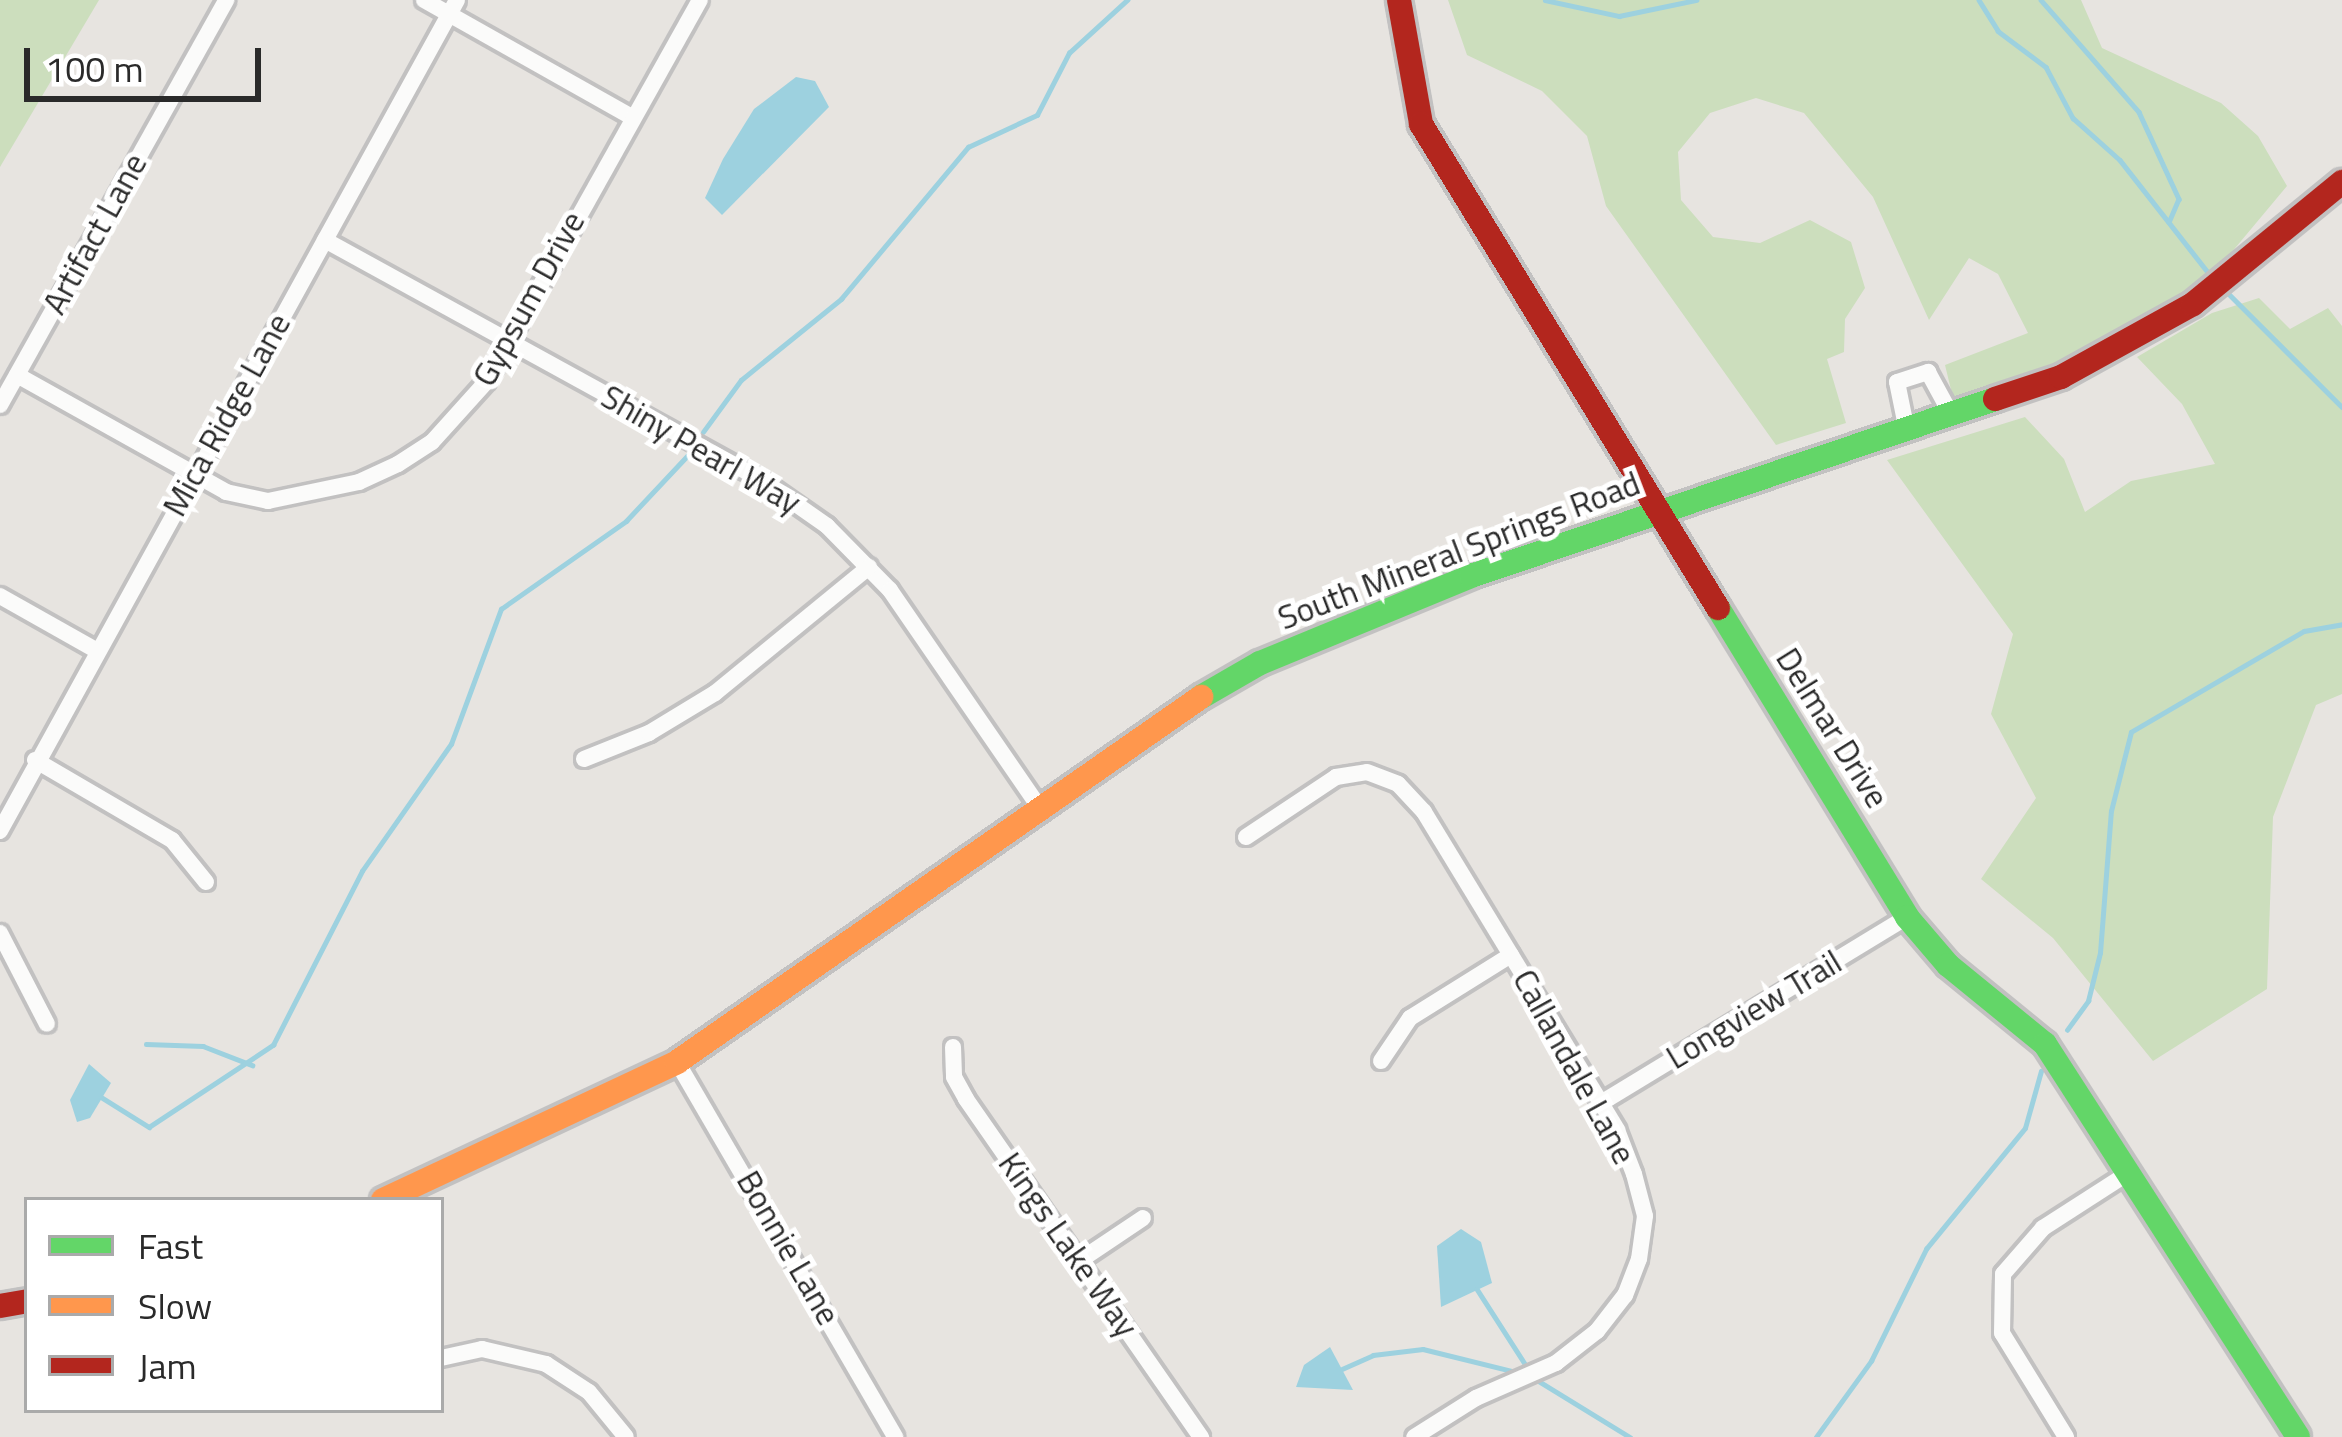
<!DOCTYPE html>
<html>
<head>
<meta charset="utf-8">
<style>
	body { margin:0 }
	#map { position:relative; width:2342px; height:1437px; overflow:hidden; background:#e7e4e0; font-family:"Titillium Web",sans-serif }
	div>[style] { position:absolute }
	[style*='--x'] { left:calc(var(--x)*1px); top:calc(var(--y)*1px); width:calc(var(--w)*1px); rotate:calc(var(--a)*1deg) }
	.green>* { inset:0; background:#ccdebd }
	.water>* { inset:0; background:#9dd1df }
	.stream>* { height:4.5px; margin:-2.25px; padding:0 2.25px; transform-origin:2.25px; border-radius:2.25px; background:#9dd1df }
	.roads { filter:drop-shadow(3px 0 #c2c1c1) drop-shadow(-3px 0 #c2c1c1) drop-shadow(0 3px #c2c1c1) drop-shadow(0 -3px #c2c1c1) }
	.street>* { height:16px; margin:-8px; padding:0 8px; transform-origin:8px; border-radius:8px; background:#fbfbfa }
	.fast>* { height:24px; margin:-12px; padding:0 12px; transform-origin:12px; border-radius:12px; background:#63d668 }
	.slow>* { height:24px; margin:-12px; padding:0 12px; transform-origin:12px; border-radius:12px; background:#ff974d }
	.jam>* { height:24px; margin:-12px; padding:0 12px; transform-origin:12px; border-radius:12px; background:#b3261e }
	span { translate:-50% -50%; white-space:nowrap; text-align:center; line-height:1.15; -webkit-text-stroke:10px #fff; paint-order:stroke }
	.street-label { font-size:33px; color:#2a2a2a }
	.legend { position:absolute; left:24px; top:1197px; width:420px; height:216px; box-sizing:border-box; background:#fff; border:3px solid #aaa; margin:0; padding:15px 21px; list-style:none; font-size:36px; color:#2a2a2a }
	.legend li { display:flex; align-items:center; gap:24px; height:60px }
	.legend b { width:60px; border:3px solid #aaa }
	.scale { position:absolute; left:24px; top:48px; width:237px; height:54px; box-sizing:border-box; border:6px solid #2a2a2a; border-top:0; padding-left:15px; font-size:36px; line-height:42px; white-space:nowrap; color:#2a2a2a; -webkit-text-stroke:9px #fff; paint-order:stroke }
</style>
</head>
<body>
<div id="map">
	<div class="green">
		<div style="clip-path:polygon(0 0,99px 0,0 167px)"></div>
		<div style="clip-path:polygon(1448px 0,2081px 0,2102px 48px,2221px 103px,2258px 136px,2287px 186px,2226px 259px,2161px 309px,2090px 349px,1954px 402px,1945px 365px,2028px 333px,1998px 274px,1969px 258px,1929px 320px,1873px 197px,1804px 113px,1756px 98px,1710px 113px,1678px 152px,1681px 200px,1713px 237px,1760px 243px,1810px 220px,1851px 242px,1865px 288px,1845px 319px,1844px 352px,1827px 359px,1846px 423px,1776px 445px,1606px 206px,1587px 136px,1542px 91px,1467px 55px)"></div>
		<div style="clip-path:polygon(2259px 298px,2290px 329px,2328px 308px,2342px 326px,2342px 694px,2316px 705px,2273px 817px,2267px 989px,2153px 1061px,2053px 938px,1981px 879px,2036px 798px,1991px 714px,2013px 634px,1887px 460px,2025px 417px,2064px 459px,2085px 512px,2131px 481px,2215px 464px,2182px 404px,2137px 357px,2212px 313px)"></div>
	</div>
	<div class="water">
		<div style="clip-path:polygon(796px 77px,815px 81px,829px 107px,722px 215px,705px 198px,723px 159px,754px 109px)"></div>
		<div style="clip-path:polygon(89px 1064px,111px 1083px,90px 1118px,77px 1122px,70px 1100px)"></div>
		<div style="clip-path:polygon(1461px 1229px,1481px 1242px,1492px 1283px,1441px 1307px,1437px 1246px)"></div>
		<div style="clip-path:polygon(1330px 1347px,1353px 1390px,1296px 1387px,1304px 1365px)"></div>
	</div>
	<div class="stream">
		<div style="--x:1545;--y:0;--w:76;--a:12.2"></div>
		<div style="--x:1619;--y:16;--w:79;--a:-11.7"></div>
		<div style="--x:1979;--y:0;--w:36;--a:58"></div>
		<div style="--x:1998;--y:31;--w:60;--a:36.9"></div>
		<div style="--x:2046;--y:67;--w:58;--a:62.1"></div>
		<div style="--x:2073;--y:118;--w:63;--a:41.8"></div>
		<div style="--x:2120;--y:160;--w:147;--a:51.9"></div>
		<div style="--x:2041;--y:0;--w:149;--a:48.8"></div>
		<div style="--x:2139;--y:112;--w:96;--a:65.3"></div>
		<div style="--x:2179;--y:199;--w:25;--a:113"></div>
		<div style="--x:2223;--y:288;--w:168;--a:45"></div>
		<div style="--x:703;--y:432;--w:64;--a:-53.8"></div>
		<div style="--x:741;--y:380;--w:129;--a:-39"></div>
		<div style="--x:841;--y:299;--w:198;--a:-50.1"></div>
		<div style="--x:968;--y:147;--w:76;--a:-24.9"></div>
		<div style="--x:1037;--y:115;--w:70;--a:-62.7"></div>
		<div style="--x:1069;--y:53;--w:79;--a:-42.4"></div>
		<div style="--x:2067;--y:1030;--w:36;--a:-54"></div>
		<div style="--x:2088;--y:1001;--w:49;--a:-76"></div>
		<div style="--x:2100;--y:953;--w:142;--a:-85.6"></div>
		<div style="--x:2111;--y:811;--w:81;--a:-75.8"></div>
		<div style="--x:2131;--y:732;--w:200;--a:-30.3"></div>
		<div style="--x:2304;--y:631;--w:39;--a:-10"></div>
		<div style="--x:146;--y:1044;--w:57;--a:2"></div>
		<div style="--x:203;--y:1046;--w:53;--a:21.2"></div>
		<div style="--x:101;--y:1097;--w:57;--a:32"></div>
		<div style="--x:149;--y:1127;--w:149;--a:-33.5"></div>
		<div style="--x:273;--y:1045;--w:195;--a:-62.9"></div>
		<div style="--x:362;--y:871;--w:155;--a:-55"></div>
		<div style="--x:451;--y:744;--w:144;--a:-69.7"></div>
		<div style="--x:501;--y:609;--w:153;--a:-35.1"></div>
		<div style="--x:626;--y:521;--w:92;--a:-46.8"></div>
		<div style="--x:1477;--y:1289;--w:96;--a:57.3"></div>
		<div style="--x:1342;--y:1369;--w:34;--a:-24"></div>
		<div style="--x:1373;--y:1355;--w:50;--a:-6.8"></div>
		<div style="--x:1423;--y:1349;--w:96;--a:13.9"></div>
		<div style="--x:1532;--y:1377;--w:115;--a:31.5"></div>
		<div style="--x:1816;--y:1437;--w:94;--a:-54.1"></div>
		<div style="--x:1871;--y:1361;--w:125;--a:-63.8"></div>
		<div style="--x:1926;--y:1249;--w:156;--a:-50.7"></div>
		<div style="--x:2025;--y:1128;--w:59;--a:-74.3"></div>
	</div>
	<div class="roads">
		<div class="street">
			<div style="--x:424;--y:0;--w:236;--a:29.4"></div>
			<div style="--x:325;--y:240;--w:496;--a:28.8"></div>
			<div style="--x:760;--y:479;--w:82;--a:35"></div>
			<div style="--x:827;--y:526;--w:90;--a:45.5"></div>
			<div style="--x:890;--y:590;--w:267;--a:55.5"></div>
			<div style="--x:17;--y:375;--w:240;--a:29.2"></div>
			<div style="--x:226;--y:492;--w:43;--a:12.1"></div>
			<div style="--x:268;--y:501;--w:93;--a:-11.8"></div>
			<div style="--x:359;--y:482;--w:43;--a:-24.8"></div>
			<div style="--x:398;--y:464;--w:40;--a:-32.9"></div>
			<div style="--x:432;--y:442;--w:82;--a:-48"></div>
			<div style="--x:487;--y:381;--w:436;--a:-60.8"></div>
			<div style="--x:0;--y:405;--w:464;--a:-60.8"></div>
			<div style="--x:1907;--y:431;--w:50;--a:-101.5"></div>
			<div style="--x:1897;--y:382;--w:33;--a:-18"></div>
			<div style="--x:1928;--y:372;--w:50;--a:61.4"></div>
			<div style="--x:0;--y:596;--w:110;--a:29.4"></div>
			<div style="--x:584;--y:759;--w:70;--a:-21.8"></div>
			<div style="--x:649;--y:733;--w:77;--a:-31.2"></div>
			<div style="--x:715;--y:693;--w:199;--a:-39.3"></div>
			<div style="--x:35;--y:760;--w:159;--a:30.3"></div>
			<div style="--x:172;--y:840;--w:54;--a:51"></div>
			<div style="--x:0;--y:831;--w:948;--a:-61.19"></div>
			<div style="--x:1246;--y:837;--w:108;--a:-33.7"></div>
			<div style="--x:1336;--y:777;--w:31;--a:-9"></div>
			<div style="--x:1367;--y:772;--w:33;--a:21"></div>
			<div style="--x:1398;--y:784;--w:38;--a:47"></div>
			<div style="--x:1424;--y:812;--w:372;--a:58.7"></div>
			<div style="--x:1617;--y:1130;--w:47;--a:68.9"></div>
			<div style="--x:1634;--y:1174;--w:43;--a:75.3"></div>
			<div style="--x:1645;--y:1216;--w:43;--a:97.9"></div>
			<div style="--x:1639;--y:1259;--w:39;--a:111"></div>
			<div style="--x:1625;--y:1295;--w:46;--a:127.9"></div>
			<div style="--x:1597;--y:1331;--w:52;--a:142"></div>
			<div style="--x:1556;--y:1363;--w:87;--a:156.4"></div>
			<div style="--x:1476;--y:1398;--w:73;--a:147.8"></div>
			<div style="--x:0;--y:933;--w:102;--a:62.7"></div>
			<div style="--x:953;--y:1047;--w:30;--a:88"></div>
			<div style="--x:954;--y:1077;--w:25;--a:61"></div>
			<div style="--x:966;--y:1099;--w:412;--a:55.2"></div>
			<div style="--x:1381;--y:1061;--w:52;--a:-56"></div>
			<div style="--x:1410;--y:1018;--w:119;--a:-32"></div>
			<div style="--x:677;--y:1062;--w:434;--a:59.8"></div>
			<div style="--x:1601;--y:1103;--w:358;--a:-31.3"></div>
			<div style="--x:1079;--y:1261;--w:77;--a:-33.9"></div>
			<div style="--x:441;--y:1358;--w:42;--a:-12.4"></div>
			<div style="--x:482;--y:1349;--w:66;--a:13.2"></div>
			<div style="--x:546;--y:1364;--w:51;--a:33.1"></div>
			<div style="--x:589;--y:1392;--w:58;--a:50.6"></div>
			<div style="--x:2066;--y:1437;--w:122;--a:-121.6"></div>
			<div style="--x:2002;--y:1333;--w:59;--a:-89"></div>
			<div style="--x:2003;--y:1274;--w:61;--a:-49"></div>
			<div style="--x:2043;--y:1228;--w:103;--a:-32.8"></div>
		</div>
		<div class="fast">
			<div style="--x:1718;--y:608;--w:362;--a:58.5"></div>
			<div style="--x:1907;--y:917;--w:63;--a:49.5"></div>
			<div style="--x:1948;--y:965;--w:125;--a:39.2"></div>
			<div style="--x:2045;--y:1044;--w:467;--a:57.2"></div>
			<div style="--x:1201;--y:697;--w:68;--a:-30"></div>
			<div style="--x:1260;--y:663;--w:228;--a:-22.4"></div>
			<div style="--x:1471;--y:576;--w:553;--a:-18.66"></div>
		</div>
		<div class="slow">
			<div style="--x:383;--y:1200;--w:325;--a:-25.1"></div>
			<div style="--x:677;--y:1062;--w:639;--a:-34.86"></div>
		</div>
		<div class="jam">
			<div style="--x:1399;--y:0;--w:126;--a:79.9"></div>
			<div style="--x:1421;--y:124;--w:568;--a:58.47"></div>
			<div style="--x:1995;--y:399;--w:70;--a:-18.4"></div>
			<div style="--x:2061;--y:377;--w:151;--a:-28.9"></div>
			<div style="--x:2193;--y:304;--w:193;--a:-39.3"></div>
			<div style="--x:0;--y:1306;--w:27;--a:-10"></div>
		</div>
	</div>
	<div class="street-label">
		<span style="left:95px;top:234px;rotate:-61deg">Artifact Lane</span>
		<span style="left:529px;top:299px;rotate:-61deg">Gypsum Drive</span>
		<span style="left:227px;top:415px;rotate:-61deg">Mica Ridge Lane</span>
		<span style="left:701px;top:450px;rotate:30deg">Shiny Pearl Way</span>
		<span style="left:1459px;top:551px;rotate:-21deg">South Mineral Springs Road</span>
		<span style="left:1832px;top:728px;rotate:58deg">Delmar Drive</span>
		<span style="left:1754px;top:1010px;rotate:-31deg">Longview Trail</span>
		<span style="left:1574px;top:1067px;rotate:61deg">Callandale Lane</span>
		<span style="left:1068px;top:1245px;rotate:55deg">Kings Lake Way</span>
		<span style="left:788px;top:1248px;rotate:60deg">Bonnie Lane</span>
	</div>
	<ul class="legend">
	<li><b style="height:15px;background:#63d668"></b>Fast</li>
	<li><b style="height:15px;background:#ff974d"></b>Slow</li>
	<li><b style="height:15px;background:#b3261e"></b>Jam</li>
	</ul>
	<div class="scale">100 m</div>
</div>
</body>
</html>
